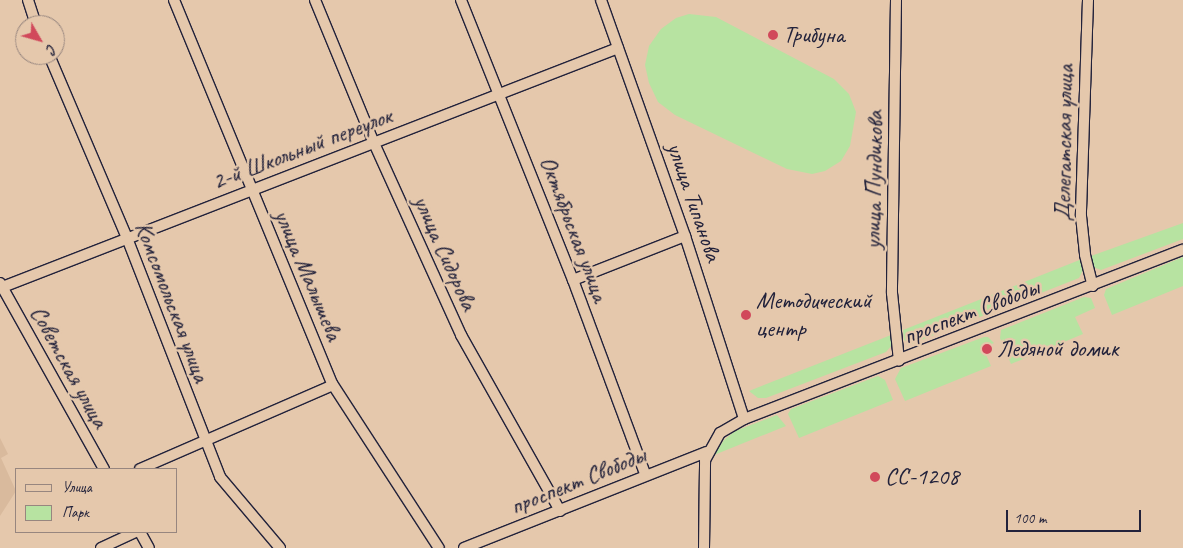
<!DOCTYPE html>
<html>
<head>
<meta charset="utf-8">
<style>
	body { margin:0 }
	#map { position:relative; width:1183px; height:548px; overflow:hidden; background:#e5c8ac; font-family:Caveat,sans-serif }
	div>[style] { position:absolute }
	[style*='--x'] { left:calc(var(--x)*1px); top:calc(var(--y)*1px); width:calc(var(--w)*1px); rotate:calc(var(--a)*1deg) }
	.built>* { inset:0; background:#d9ba9d }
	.green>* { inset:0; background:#b7e3a1 }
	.roads { filter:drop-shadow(1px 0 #22223b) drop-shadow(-1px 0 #22223b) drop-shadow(0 1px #22223b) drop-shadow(0 -1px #22223b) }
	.minor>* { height:10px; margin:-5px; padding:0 5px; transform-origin:5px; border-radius:5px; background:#e5c8ac }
	.dots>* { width:14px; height:14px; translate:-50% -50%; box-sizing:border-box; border:2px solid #e5c8ac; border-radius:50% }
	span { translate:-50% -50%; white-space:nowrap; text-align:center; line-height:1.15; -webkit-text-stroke:5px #e5c8ac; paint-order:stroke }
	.poi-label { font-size:24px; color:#22223b }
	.left { translate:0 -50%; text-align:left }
	.street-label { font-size:24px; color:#22223b }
	.legend { position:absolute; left:15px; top:468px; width:162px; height:65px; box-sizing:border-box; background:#e5c8ac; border:1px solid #97867f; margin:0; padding:6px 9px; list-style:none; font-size:15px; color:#22223b }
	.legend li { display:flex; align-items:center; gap:10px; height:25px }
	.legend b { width:25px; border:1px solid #97867f }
	.north { position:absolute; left:15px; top:15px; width:50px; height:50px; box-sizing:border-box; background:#e5c8ac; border:1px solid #97867f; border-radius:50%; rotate:128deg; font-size:14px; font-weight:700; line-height:20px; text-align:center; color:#22223b }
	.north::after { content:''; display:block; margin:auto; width:18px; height:22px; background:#d1495b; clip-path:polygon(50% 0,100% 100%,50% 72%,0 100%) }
	.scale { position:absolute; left:1006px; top:510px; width:135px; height:22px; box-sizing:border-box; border:2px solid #22223b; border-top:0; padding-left:6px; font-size:15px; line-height:18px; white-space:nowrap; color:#22223b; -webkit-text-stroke:4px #e5c8ac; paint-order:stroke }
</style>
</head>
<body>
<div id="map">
	<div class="built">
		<div style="clip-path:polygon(0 438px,8px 454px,1px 458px,16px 491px,0 516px)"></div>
	</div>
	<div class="green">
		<div style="clip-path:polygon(689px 14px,716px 17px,834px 79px,849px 94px,856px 112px,850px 146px,841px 161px,825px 171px,812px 174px,787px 169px,675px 115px,658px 102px,649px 83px,645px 65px,649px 46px,661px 29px,676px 18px)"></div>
		<div style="clip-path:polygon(1183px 223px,1183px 239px,1101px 270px,1093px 267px,1091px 256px)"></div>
		<div style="clip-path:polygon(1183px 257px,1183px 286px,1112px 315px,1104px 295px,1106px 289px)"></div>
		<div style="clip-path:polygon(1082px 259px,1084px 268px,1079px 278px,911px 344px,904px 340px,903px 330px)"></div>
		<div style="clip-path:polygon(1084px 297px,1091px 298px,1095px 308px,1075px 317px,1083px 334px,1011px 364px,1000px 338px,1001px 330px)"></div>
		<div style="clip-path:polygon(891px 335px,892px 345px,886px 352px,766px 398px,758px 398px,749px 391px)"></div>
		<div style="clip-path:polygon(984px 337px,988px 337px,994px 343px,983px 348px,991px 366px,905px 401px,895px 379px,901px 368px)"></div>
		<div style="clip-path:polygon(878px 376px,885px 380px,893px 400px,799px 438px,788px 414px,791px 409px)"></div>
		<div style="clip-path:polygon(777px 415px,786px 426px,714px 455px,724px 440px,735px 431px)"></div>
	</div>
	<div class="roads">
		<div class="minor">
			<div style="--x:28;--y:0;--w:26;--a:72"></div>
			<div style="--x:174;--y:0;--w:417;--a:67.6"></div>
			<div style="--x:333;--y:385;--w:194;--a:57"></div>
			<div style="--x:315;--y:0;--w:155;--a:67.6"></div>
			<div style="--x:374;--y:143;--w:211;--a:65.6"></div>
			<div style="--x:461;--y:335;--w:202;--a:60.6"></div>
			<div style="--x:461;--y:0;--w:302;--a:68.2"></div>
			<div style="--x:573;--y:280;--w:207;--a:69.6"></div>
			<div style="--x:601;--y:0;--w:251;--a:70.4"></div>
			<div style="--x:685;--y:236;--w:192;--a:72.1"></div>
			<div style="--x:896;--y:0;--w:293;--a:90.8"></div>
			<div style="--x:892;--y:293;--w:68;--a:84.1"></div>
			<div style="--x:1088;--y:0;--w:216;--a:91.9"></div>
			<div style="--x:1081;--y:216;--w:39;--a:84"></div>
			<div style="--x:1085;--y:255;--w:32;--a:76"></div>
			<div style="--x:49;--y:55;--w:199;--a:66.9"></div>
			<div style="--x:127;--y:238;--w:256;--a:68.7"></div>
			<div style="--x:220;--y:477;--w:93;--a:49.8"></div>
			<div style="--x:573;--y:280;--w:120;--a:-21.4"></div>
			<div style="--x:0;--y:283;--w:213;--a:60.8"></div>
			<div style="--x:0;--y:288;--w:663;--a:-21.22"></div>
			<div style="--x:140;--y:469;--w:210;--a:-23.5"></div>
			<div style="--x:140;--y:532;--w:18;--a:61"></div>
			<div style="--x:101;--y:548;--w:38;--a:-25"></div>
			<div style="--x:464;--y:548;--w:261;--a:-21.6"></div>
			<div style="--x:704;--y:548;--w:88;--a:-89.3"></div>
			<div style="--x:705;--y:460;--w:31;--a:-61"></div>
			<div style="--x:720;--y:433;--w:28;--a:-30"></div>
			<div style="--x:744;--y:419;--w:470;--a:-21.1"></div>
		</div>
	</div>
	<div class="dots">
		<div style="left:773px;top:35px;background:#d1495b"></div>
		<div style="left:746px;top:315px;background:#d1495b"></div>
		<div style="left:987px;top:349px;background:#d1495b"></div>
		<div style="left:875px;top:477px;background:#d1495b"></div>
	</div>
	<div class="poi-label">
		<span class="left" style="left:783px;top:35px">Трибуна</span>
		<span class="left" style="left:756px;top:315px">Методический<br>центр</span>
		<span class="left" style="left:997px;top:349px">Ледяной домик</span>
		<span class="left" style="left:885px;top:477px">СС-1208</span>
	</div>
	<div class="street-label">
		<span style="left:1064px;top:143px;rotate:-89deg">Делегатская улица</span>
		<span style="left:302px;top:149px;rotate:-21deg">2-й Школьный переулок</span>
		<span style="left:874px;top:180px;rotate:-89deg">улица Пундикова</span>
		<span style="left:694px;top:202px;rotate:71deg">улица Типанова</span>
		<span style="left:574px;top:229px;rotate:69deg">Октябрьская улица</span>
		<span style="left:445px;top:253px;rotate:66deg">улица Сидорова</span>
		<span style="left:308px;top:275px;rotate:67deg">улица Малышева</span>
		<span style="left:172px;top:302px;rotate:69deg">Комсомольская улица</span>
		<span style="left:971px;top:312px;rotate:-21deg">проспект Свободы</span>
		<span style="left:69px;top:367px;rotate:61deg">Советская улица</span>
		<span style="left:578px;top:481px;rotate:-22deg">проспект Свободы</span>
	</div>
	<ul class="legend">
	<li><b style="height:6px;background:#e5c8ac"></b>Улица</li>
	<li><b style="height:14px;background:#b7e3a1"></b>Парк</li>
	</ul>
	<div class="north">С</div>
	<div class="scale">100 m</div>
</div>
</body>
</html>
